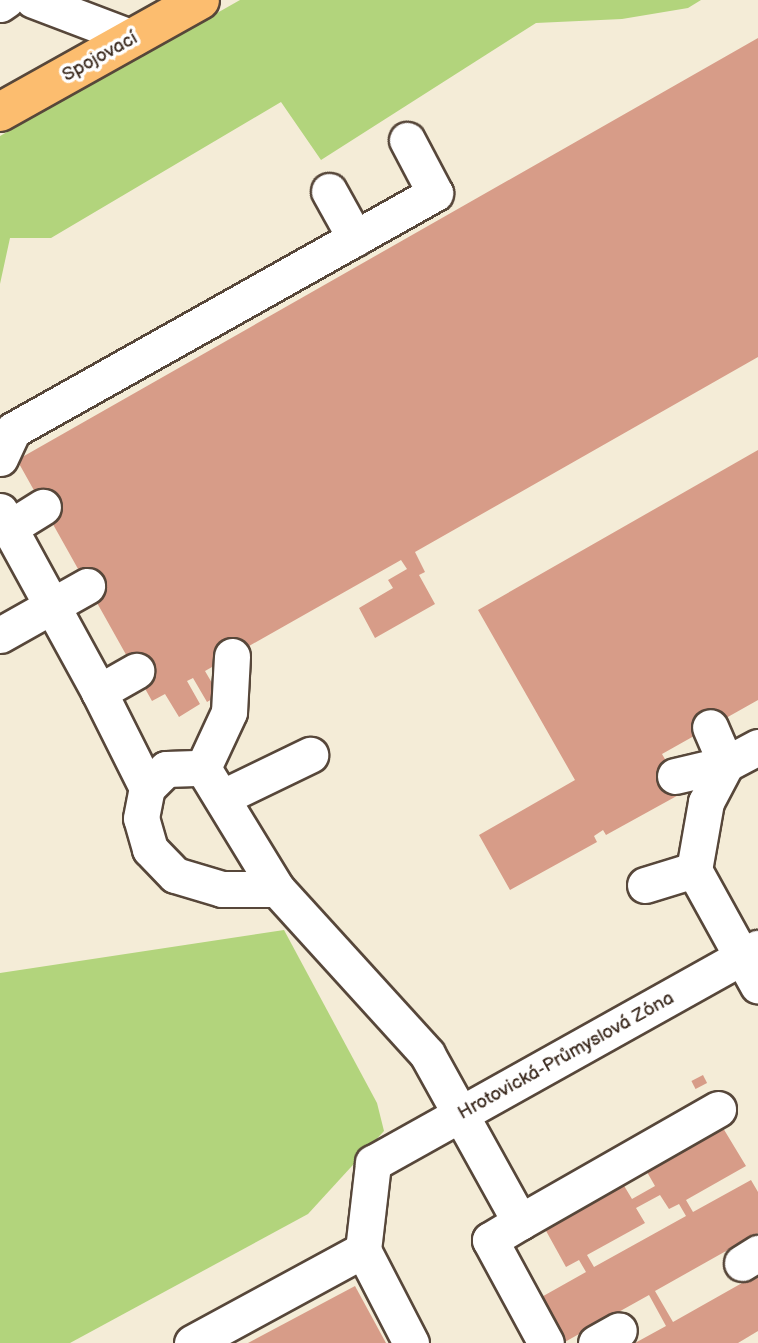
<!DOCTYPE html>
<html>
<head>
<meta charset="utf-8">
<style>
	body { margin:0 }
	#map { position:relative; width:758px; height:1343px; overflow:hidden; background:#f4ecd7; font-family:"Balsamiq Sans",sans-serif }
	div>[style] { position:absolute }
	[style*='--x'] { left:calc(var(--x)*1px); top:calc(var(--y)*1px); width:calc(var(--w)*1px); rotate:calc(var(--a)*1deg) }
	.green>* { inset:0; background:#b2d47c }
	.building>* { inset:0; background:#d79c88; transform-origin:0 0 }
	.roads { filter:drop-shadow(2px 0 #57473a) drop-shadow(-2px 0 #57473a) drop-shadow(0 2px #57473a) drop-shadow(0 -2px #57473a) }
	.minor>* { height:35px; margin:-17.5px; padding:0 17.5px; transform-origin:17.5px; border-radius:17.5px; background:#fff }
	.major>* { height:38px; margin:-19px; padding:0 19px; transform-origin:19px; border-radius:19px; background:#fcbd6f }
	span { translate:-50% -50%; white-space:nowrap; text-align:center; line-height:1.15; -webkit-text-stroke:7px #fff; paint-order:stroke }
	.street-label { font-size:19px; color:#3b2a1e }
</style>
</head>
<body>
<div id="map">
	<div class="green">
		<div style="clip-path:polygon(240px 0,701px 0,688px 8px,622px 19px,536px 23px,321px 160px,281px 102px,51px 238px,10px 238px,0 284px,0 136px)"></div>
		<div style="clip-path:polygon(284px 930px,377px 1103px,384px 1131px,308px 1214px,70px 1343px,0 1343px,0 973px)"></div>
	</div>
	<div class="building">
		<div style="clip-path:polygon(758px 38px,758px 357px,415px 552px,425px 572px,419px 575px,435px 604px,375px 638px,359px 608px,393px 588px,388px 580px,407px 569px,401px 560px,205px 671px,219px 695px,207px 702px,193px 678px,187px 681px,200px 704px,179px 717px,165px 694px,152px 701px,17px 460px)"></div>
		<div style="clip-path:polygon(758px 450px,758px 700px,662px 754px,684px 792px,606px 835px,603px 830px,594px 836px,597px 842px,510px 890px,479px 835px,575px 780px,478px 610px)"></div>
		<div style="left:703px;top:1075px;width:9px;height:13px;rotate:63deg"></div>
		<div style="clip-path:polygon(evenodd,723px 1128px,746px 1166px,686px 1200px,693px 1212px,751px 1180px,758px 1192px,758px 1233px,655px 1291px,673px 1322px,758px 1274px,758px 1331px,738px 1343px,635px 1343px,666px 1326px,649px 1295px,563px 1343px,538px 1299px,586px 1272px,579px 1260px,566px 1267px,545px 1229px,623px 1184px,632px 1199px,655px 1186px,647px 1172px,723px 1128px,660px 1195px,669px 1209px,679px 1204px,686px 1216px,594px 1267px,587px 1255px,645px 1223px,636px 1208px,660px 1195px)"></div>
		<div style="clip-path:polygon(355px 1286px,386px 1343px,248px 1343px)"></div>
	</div>
	<div class="roads">
		<div class="minor">
			<div style="--x:33;--y:0;--w:107;--a:20.8"></div>
			<div style="--x:0;--y:4;--w:7;--a:-34"></div>
			<div style="--x:329;--y:191;--w:54;--a:61"></div>
			<div style="--x:0;--y:458;--w:31;--a:-65"></div>
			<div style="--x:13;--y:430;--w:484;--a:-29.3"></div>
			<div style="--x:435;--y:193;--w:60;--a:-117.8"></div>
			<div style="--x:0;--y:511;--w:206;--a:61.3"></div>
			<div style="--x:99;--y:692;--w:107;--a:63.4"></div>
			<div style="--x:9;--y:528;--w:40;--a:-32"></div>
			<div style="--x:0;--y:635;--w:100;--a:-29.4"></div>
			<div style="--x:99;--y:692;--w:43;--a:-29.6"></div>
			<div style="--x:758;--y:747;--w:36;--a:152"></div>
			<div style="--x:726;--y:764;--w:43;--a:117.8"></div>
			<div style="--x:706;--y:802;--w:69;--a:100"></div>
			<div style="--x:694;--y:870;--w:132;--a:61.1"></div>
			<div style="--x:203;--y:768;--w:62;--a:-65.1"></div>
			<div style="--x:229;--y:712;--w:56;--a:-86.9"></div>
			<div style="--x:675;--y:776;--w:52;--a:-13.2"></div>
			<div style="--x:726;--y:764;--w:40;--a:-113.4"></div>
			<div style="--x:223;--y:797;--w:97;--a:-25.8"></div>
			<div style="--x:645;--y:885;--w:51;--a:-17"></div>
			<div style="--x:277;--y:889;--w:55;--a:180"></div>
			<div style="--x:222;--y:889;--w:49;--a:-163.4"></div>
			<div style="--x:175;--y:875;--w:36;--a:-134"></div>
			<div style="--x:150;--y:849;--w:32;--a:-106"></div>
			<div style="--x:141;--y:818;--w:31;--a:-79"></div>
			<div style="--x:147;--y:788;--w:27;--a:-45"></div>
			<div style="--x:166;--y:769;--w:37;--a:-2"></div>
			<div style="--x:203;--y:768;--w:142;--a:58.6"></div>
			<div style="--x:277;--y:889;--w:223;--a:47.7"></div>
			<div style="--x:427;--y:1054;--w:192;--a:61"></div>
			<div style="--x:520;--y:1222;--w:228;--a:-29.7"></div>
			<div style="--x:520;--y:1222;--w:35;--a:149"></div>
			<div style="--x:490;--y:1240;--w:117;--a:61.5"></div>
			<div style="--x:742;--y:1263;--w:19;--a:-32"></div>
			<div style="--x:192;--y:1343;--w:195;--a:-28.5"></div>
			<div style="--x:411;--y:1343;--w:105;--a:-117.3"></div>
			<div style="--x:363;--y:1250;--w:88;--a:-83.4"></div>
			<div style="--x:373;--y:1163;--w:441;--a:-29.2"></div>
			<div style="--x:596;--y:1343;--w:26;--a:-29"></div>
		</div>
		<div class="major">
			<div style="--x:0;--y:112;--w:229;--a:-29.2"></div>
		</div>
	</div>
	<div class="street-label">
		<span style="left:100px;top:57px;rotate:-29deg">Spojovací</span>
		<span style="left:566px;top:1056px;rotate:-29deg">Hrotovická-Průmyslová Zóna</span>
	</div>
</div>
</body>
</html>
